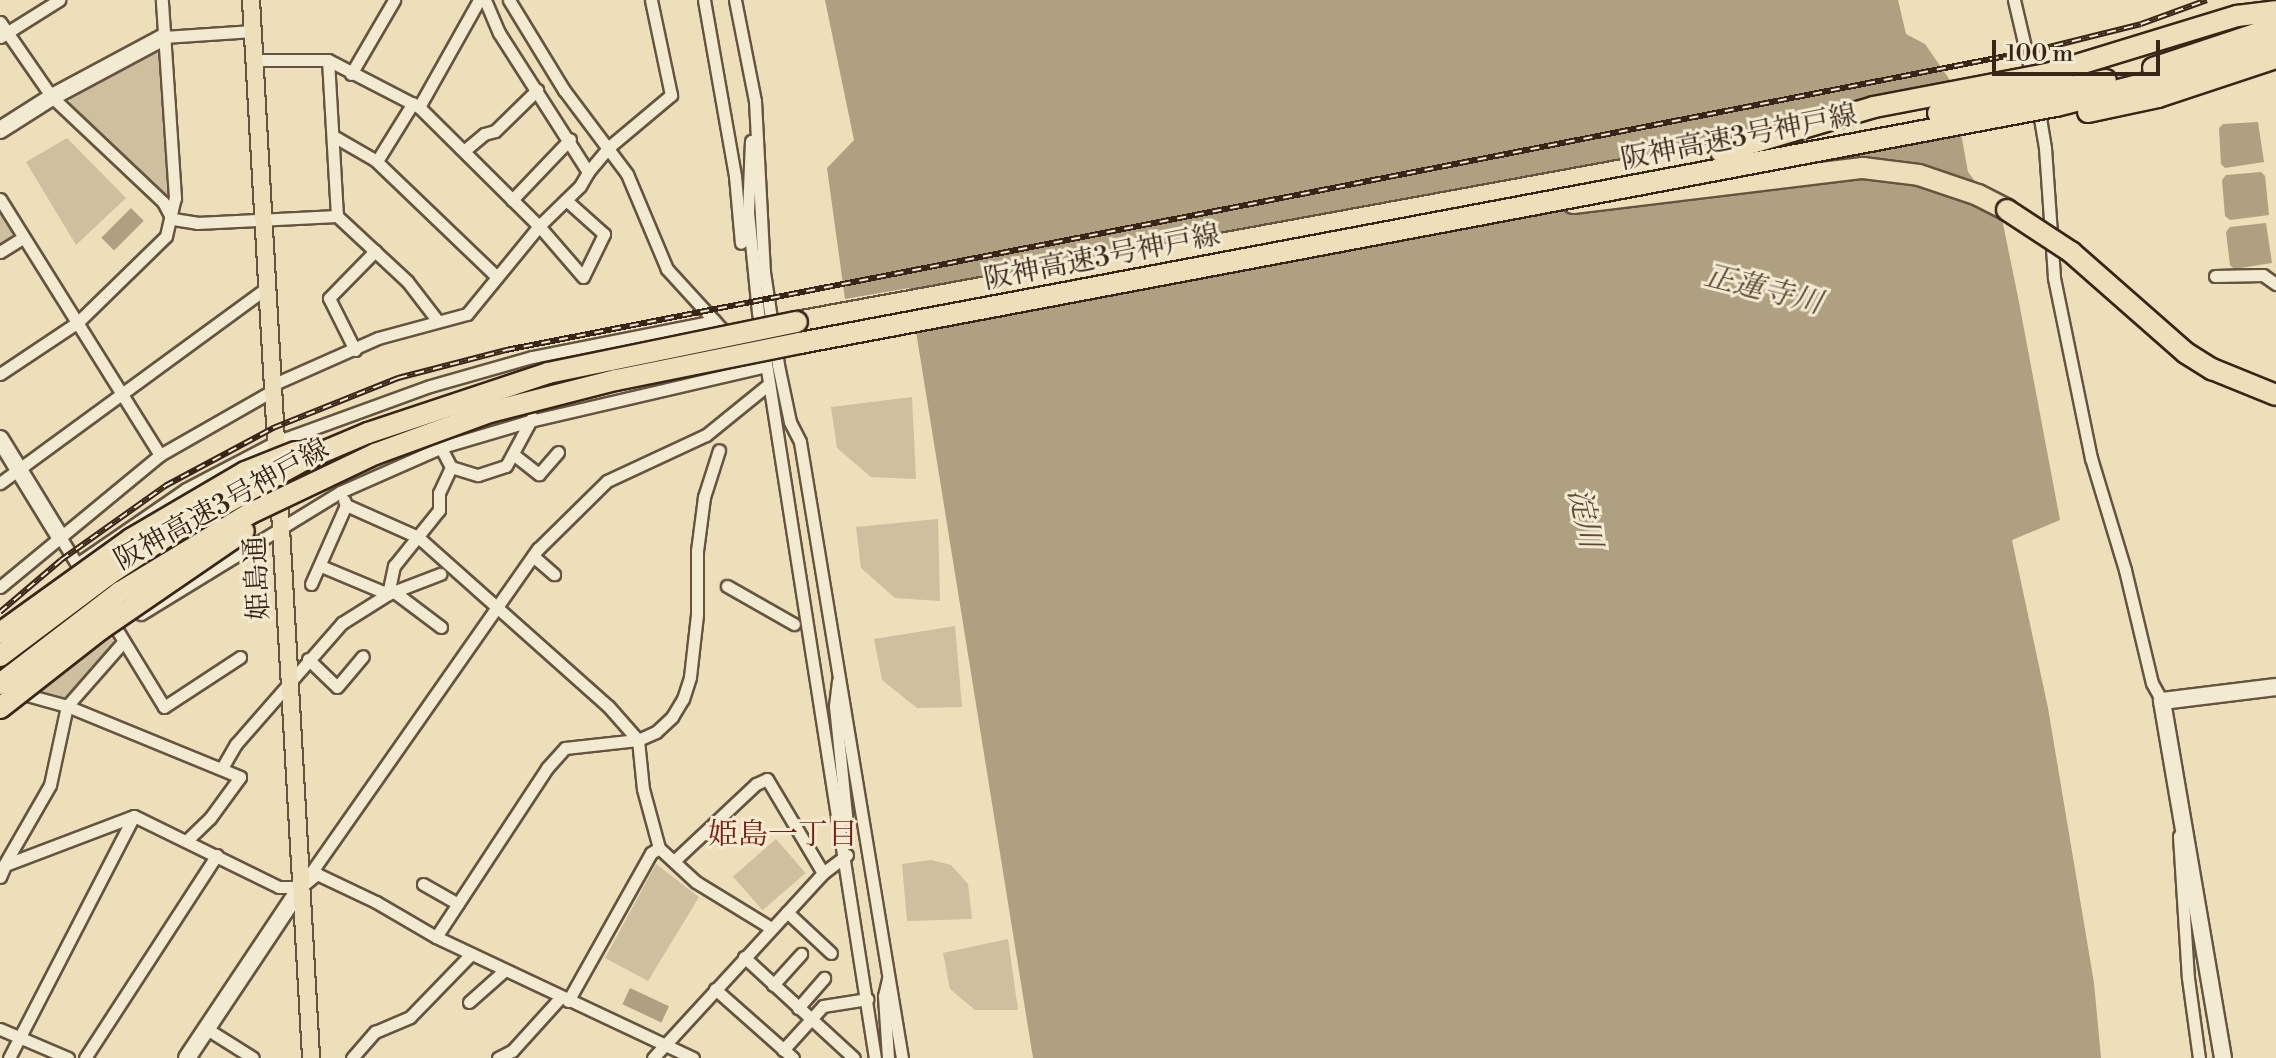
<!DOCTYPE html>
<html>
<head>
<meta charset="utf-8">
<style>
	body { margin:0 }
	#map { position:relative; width:2276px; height:1058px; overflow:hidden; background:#eddfb9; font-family:"Libre Bodoni","Noto Serif JP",serif }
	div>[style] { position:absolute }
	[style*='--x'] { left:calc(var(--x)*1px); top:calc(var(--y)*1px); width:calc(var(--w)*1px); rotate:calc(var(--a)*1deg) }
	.green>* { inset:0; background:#cebf9e; transform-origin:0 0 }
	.water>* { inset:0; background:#afa082; transform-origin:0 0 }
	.roads { filter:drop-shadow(2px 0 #655440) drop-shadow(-2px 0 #655440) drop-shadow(0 2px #655440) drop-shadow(0 -2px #655440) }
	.street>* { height:11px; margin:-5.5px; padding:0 5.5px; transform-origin:5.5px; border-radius:5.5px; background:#f3ead2 }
	.secondary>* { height:16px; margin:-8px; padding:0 8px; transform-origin:8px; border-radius:8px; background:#f3ead2 }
	.primary>* { height:16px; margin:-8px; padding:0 8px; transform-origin:8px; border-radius:8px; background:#eddfb9 }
	.highway>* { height:20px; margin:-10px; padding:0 10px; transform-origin:10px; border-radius:10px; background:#eddfb9 }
	.rail>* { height:6px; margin-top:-3px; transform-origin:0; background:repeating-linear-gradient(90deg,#f3ead2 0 9px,#382518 0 18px); box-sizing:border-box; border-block:2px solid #382518 }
	.bridges { filter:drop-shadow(2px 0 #382518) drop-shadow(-2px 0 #382518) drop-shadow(0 2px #382518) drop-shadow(0 -2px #382518) }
	.highway-bridge>* { height:20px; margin:-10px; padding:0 10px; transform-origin:10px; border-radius:10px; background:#eddfb9 }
	span { translate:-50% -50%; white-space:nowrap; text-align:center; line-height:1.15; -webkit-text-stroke:6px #f3ead2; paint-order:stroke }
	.street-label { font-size:28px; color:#382518 }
	.water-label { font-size:30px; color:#5c4a38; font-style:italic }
	.neighbourhood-label { font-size:30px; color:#7a1f14 }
	.scale { position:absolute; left:1992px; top:40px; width:168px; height:36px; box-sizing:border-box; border:4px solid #382518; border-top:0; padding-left:10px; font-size:24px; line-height:28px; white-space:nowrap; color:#382518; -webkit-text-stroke:6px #f3ead2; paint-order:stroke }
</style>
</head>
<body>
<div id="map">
	<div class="green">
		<div style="clip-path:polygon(156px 52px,161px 55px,170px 199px,165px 201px,70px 107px,70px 99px)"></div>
		<div style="clip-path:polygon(67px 138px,126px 198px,76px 245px,26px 162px)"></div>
		<div style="clip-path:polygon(0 212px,13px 231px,10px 241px,0 247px)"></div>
		<div style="clip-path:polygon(912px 397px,916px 479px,871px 477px,837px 448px,831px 407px)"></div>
		<div style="clip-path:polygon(938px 519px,940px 601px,895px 598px,861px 568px,856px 527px)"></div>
		<div style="clip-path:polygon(955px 626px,962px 707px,917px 708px,882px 680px,874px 639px)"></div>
		<div style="clip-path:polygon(107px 638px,113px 639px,113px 648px,65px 702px,37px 693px,35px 690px)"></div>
		<div style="left:776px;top:839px;width:45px;height:57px;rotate:49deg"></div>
		<div style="clip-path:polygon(931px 860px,951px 865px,968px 884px,972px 919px,907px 921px,902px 864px)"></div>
		<div style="clip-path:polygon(656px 864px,699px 897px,648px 981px,605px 958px)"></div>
		<div style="clip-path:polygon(1008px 939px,1018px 1010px,975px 1010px,950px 989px,943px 953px)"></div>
	</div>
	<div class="water">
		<div style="clip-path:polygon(825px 0,1898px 0,1906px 34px,1925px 44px,1952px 83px,1968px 172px,2001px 214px,2018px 297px,2060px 520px,2012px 540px,2048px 708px,2094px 983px,2101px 1058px,1033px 1058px,909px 288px,845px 299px,827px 168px,854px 140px)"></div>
		<div style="clip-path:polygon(2258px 122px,2264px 162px,2225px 168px,2221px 164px,2219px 128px,2223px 124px)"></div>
		<div style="clip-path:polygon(2261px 172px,2265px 176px,2269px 215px,2230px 220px,2225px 216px,2222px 180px,2226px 175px)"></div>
		<div style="left:131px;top:208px;width:18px;height:42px;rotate:45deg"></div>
		<div style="clip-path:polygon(2266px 223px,2272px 263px,2234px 269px,2230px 265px,2226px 232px,2230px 227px)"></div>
		<div style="left:630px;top:988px;width:43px;height:18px;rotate:25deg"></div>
	</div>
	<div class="roads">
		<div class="street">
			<div style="--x:509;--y:0;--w:105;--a:58.6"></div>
			<div style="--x:564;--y:90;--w:105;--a:53.1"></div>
			<div style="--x:627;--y:174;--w:103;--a:67.2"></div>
			<div style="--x:667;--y:269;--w:93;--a:47.6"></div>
			<div style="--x:704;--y:0;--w:179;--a:80"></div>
			<div style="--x:735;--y:176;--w:67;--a:84.9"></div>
			<div style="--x:735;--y:0;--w:103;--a:78.8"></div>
			<div style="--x:755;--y:101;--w:171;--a:87"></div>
			<div style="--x:764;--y:272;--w:94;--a:81.4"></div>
			<div style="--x:778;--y:365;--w:58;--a:78.1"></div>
			<div style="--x:790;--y:422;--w:22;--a:63"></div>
			<div style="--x:800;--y:442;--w:624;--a:80.6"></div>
			<div style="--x:2014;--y:0;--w:83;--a:76.8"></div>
			<div style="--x:0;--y:22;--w:91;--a:55.3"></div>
			<div style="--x:52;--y:97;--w:153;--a:43.4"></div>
			<div style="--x:163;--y:202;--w:19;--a:62"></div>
			<div style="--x:0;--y:37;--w:70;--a:-32.1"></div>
			<div style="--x:164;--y:37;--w:89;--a:-3.9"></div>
			<div style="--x:255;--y:60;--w:73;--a:0"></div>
			<div style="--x:328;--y:60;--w:156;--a:86.7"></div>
			<div style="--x:337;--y:216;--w:96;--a:42.9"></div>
			<div style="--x:407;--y:281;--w:49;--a:52.4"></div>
			<div style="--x:328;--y:60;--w:102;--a:27.3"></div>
			<div style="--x:419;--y:107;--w:169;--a:44.8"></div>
			<div style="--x:539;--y:226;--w:67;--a:49.2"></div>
			<div style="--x:583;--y:277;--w:48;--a:-64"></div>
			<div style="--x:604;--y:234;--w:51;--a:-138.2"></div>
			<div style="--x:351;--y:74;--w:86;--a:-59.8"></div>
			<div style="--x:2038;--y:106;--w:43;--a:80.5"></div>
			<div style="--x:2045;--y:148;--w:130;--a:86"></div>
			<div style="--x:2054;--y:278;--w:184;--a:78.4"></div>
			<div style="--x:2091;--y:458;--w:117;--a:73.1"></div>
			<div style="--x:2125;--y:570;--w:116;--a:76.6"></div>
			<div style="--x:2152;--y:683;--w:21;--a:61"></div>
			<div style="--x:419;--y:107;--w:123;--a:-60.7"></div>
			<div style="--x:335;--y:137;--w:46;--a:29.9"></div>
			<div style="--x:375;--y:160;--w:169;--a:43.8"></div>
			<div style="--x:751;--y:141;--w:71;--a:92.4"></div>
			<div style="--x:748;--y:212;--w:100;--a:84.3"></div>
			<div style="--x:758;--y:312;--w:755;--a:81.09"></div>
			<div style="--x:465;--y:150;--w:25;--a:-40"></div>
			<div style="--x:484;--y:134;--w:11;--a:-15"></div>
			<div style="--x:495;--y:131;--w:59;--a:-44.3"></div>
			<div style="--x:377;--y:161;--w:68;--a:-58.2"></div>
			<div style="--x:588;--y:172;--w:33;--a:-50"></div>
			<div style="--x:609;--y:147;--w:81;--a:-40"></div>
			<div style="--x:671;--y:95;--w:97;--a:-101.9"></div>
			<div style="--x:0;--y:199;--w:302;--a:58"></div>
			<div style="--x:512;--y:200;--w:84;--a:-46.4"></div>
			<div style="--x:173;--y:219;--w:24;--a:9"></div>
			<div style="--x:197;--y:223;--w:140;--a:-2.9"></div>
			<div style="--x:0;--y:252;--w:26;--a:-32"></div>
			<div style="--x:2215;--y:276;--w:48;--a:-1.2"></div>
			<div style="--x:2263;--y:275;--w:16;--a:35"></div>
			<div style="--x:355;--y:350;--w:58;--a:-116.6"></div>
			<div style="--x:329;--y:298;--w:66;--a:-45.6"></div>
			<div style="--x:0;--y:374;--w:94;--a:-33.7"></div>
			<div style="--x:78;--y:322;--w:123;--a:-44.3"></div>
			<div style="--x:166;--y:236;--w:39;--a:-77"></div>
			<div style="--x:175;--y:198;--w:198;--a:-93.8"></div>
			<div style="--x:272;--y:385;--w:116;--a:-23.9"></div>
			<div style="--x:378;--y:338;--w:92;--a:-15.1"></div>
			<div style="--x:467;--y:314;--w:114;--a:-50.7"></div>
			<div style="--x:539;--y:226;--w:57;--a:-44.3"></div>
			<div style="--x:580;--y:186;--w:16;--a:-60"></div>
			<div style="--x:588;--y:172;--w:165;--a:-122.6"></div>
			<div style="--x:499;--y:33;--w:36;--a:-113"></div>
			<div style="--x:513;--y:454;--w:33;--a:38"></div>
			<div style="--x:539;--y:474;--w:29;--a:-49"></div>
			<div style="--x:451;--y:467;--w:28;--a:17"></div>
			<div style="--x:478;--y:475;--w:29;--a:-18"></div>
			<div style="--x:506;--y:466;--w:55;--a:-61.6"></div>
			<div style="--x:0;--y:483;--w:330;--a:-36.2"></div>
			<div style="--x:346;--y:505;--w:79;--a:24"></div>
			<div style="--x:418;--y:537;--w:254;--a:41.7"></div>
			<div style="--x:608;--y:706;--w:45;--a:48.6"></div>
			<div style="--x:638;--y:740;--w:49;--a:84.2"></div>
			<div style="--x:643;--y:789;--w:61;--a:74.8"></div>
			<div style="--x:659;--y:848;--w:50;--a:42.6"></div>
			<div style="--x:696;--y:882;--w:88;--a:31.5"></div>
			<div style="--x:60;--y:537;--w:38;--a:58"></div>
			<div style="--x:533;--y:556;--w:28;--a:41"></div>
			<div style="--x:77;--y:564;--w:132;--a:-34.5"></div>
			<div style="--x:186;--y:489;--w:102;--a:-27.6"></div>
			<div style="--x:276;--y:442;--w:164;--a:-20"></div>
			<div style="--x:430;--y:386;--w:106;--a:-15.9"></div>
			<div style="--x:532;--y:357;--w:186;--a:-11.2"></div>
			<div style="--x:321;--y:566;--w:73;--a:22.7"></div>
			<div style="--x:388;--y:594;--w:29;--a:-78"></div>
			<div style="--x:394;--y:566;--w:72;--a:-51.2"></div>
			<div style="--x:439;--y:510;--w:17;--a:-90"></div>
			<div style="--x:439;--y:493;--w:29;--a:-65"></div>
			<div style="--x:451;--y:467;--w:27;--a:-118"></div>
			<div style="--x:89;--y:584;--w:144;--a:58.6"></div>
			<div style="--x:164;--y:707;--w:91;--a:-33.3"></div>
			<div style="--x:311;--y:584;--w:86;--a:-66.1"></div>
			<div style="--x:346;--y:505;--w:5;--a:-112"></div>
			<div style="--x:727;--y:586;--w:77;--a:29.6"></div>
			<div style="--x:0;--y:587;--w:207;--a:-39.5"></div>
			<div style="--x:160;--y:455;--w:129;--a:-29.7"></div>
			<div style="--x:393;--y:591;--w:60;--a:36.9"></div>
			<div style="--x:141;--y:614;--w:233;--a:-31.5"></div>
			<div style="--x:340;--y:492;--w:111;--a:-23.8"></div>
			<div style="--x:442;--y:447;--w:92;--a:-16.5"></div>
			<div style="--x:530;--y:421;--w:242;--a:-13.1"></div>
			<div style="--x:308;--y:659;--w:40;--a:44"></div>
			<div style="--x:337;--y:687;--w:40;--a:-50"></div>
			<div style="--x:838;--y:681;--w:25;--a:97"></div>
			<div style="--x:835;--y:706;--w:110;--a:84.2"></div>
			<div style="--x:27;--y:695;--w:41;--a:15.4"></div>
			<div style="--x:67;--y:706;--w:187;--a:22.3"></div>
			<div style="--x:240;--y:777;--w:51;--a:126.2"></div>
			<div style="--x:210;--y:818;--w:32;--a:136"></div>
			<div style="--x:222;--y:768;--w:28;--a:-60"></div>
			<div style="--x:236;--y:744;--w:161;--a:-48.8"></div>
			<div style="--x:342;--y:623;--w:54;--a:-32.2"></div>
			<div style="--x:388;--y:594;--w:56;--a:-21"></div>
			<div style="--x:2179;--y:836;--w:142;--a:86.4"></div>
			<div style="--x:2188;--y:978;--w:81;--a:82.2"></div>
			<div style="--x:674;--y:861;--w:112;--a:-43.2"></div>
			<div style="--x:756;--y:784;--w:12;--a:-24"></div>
			<div style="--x:767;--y:779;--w:109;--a:59.2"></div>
			<div style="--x:4;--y:865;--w:92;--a:-60.1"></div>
			<div style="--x:50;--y:785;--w:81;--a:-77.9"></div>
			<div style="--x:67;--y:706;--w:85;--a:-48.8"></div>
			<div style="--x:0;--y:877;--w:13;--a:-67"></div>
			<div style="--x:5;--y:865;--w:138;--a:-20.8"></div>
			<div style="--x:134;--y:816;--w:161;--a:26.1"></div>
			<div style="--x:279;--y:887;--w:22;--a:0"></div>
			<div style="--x:301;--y:887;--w:21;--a:-39"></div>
			<div style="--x:317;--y:874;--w:65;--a:25.4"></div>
			<div style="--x:376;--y:902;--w:69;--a:30.3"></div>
			<div style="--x:436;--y:937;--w:284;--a:25.2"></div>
			<div style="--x:308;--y:877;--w:401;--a:-55"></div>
			<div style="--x:538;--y:549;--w:97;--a:-44.6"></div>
			<div style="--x:607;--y:481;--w:109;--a:-24.9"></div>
			<div style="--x:706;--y:435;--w:81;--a:-39"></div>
			<div style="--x:423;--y:884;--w:40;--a:29.7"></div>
			<div style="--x:787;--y:912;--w:60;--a:43"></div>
			<div style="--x:436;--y:937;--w:202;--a:-56.7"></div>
			<div style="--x:547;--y:768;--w:27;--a:-48"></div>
			<div style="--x:565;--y:748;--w:73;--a:-6.3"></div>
			<div style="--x:638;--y:740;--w:20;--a:-24"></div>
			<div style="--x:656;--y:732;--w:22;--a:-43"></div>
			<div style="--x:672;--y:717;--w:21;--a:-59"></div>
			<div style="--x:683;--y:699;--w:23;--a:-72"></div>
			<div style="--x:690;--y:677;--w:62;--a:-83.6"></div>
			<div style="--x:697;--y:615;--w:64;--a:-90"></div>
			<div style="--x:697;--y:551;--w:54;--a:-82.6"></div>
			<div style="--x:704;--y:497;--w:49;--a:-72.3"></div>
			<div style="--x:744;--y:957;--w:149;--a:42.6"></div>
			<div style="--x:888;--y:979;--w:17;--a:103"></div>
			<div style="--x:884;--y:996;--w:62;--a:86.3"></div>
			<div style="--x:773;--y:985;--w:42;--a:-47.9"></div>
			<div style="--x:715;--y:989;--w:104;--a:41.5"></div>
			<div style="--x:568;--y:1001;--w:170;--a:-60.7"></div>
			<div style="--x:651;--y:853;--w:9;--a:-32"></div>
			<div style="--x:469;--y:1002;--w:48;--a:-41.6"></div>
			<div style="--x:798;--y:1008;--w:40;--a:-49"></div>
			<div style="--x:0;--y:1029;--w:74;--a:23.1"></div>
			<div style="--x:207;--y:1029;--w:54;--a:32.2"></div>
			<div style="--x:783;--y:1050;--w:59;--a:-47.7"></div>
			<div style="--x:823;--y:1006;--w:45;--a:-9"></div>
			<div style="--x:9;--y:1058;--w:272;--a:-62.7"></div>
			<div style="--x:85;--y:1058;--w:242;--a:-57"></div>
			<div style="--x:352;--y:1058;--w:35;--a:-49"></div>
			<div style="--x:375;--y:1032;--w:38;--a:-23"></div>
			<div style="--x:410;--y:1017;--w:88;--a:-45.9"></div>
			<div style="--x:498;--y:1058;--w:16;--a:-27"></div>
			<div style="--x:512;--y:1051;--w:73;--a:-47.8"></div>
			<div style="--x:653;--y:1058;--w:251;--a:-47.4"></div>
			<div style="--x:823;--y:873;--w:30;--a:-37"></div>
		</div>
		<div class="secondary">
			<div style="--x:0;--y:130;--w:62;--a:-32.4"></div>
			<div style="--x:52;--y:97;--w:127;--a:-28.2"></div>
			<div style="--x:0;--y:439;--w:115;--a:58.5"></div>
			<div style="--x:187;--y:1058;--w:206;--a:-56.3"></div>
			<div style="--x:2223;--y:1058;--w:362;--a:-99.7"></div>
			<div style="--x:2162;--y:701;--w:115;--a:-7"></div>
		</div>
		<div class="primary">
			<div style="--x:251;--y:0;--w:1060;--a:86.75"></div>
		</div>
		<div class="highway">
			<div style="--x:1785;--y:140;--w:155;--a:-10"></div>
			<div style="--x:1573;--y:203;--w:292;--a:-6.9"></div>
			<div style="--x:1863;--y:168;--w:56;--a:7.1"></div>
			<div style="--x:1919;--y:175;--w:62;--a:18.7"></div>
			<div style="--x:1978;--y:195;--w:33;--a:27"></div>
			<div style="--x:797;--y:322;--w:957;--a:-10.42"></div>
		</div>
	</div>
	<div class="rail">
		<div style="--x:0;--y:612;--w:80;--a:-40.4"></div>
		<div style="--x:61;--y:560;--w:128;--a:-35.4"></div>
		<div style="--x:165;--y:486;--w:123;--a:-28.2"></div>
		<div style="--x:273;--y:428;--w:135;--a:-21.8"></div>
		<div style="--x:398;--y:378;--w:112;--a:-14.5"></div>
		<div style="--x:506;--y:350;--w:1560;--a:-11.09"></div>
		<div style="--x:2037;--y:50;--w:107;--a:-14"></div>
		<div style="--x:2141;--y:24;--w:70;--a:-20"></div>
	</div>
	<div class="bridges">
		<div class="highway-bridge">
			<div style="--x:2153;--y:68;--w:130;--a:-18.4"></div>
			<div style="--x:2088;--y:112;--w:72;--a:-12.1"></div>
			<div style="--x:2158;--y:97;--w:124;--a:-18.3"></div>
			<div style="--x:1938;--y:113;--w:171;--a:-11.1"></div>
			<div style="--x:1721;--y:152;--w:159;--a:-16.4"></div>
			<div style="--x:1874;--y:107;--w:176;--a:-10.8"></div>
			<div style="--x:2047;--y:74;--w:199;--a:-17"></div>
			<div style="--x:2237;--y:16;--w:39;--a:-7"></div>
			<div style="--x:2007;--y:210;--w:77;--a:33.3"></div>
			<div style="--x:2071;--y:252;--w:153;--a:41.3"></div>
			<div style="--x:2186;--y:353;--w:31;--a:32"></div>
			<div style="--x:2212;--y:369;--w:69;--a:22.1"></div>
			<div style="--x:0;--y:633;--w:161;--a:-35.7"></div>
			<div style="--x:131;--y:539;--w:132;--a:-30.4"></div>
			<div style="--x:245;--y:472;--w:54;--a:-21.8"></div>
			<div style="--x:0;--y:656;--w:135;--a:-36.9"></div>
			<div style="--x:108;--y:575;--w:77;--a:-33.3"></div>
			<div style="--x:172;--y:533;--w:151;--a:-28.9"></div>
			<div style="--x:304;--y:460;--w:69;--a:-22.9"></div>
			<div style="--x:368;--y:433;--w:190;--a:-18.4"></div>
			<div style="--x:548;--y:373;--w:254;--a:-11.6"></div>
			<div style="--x:0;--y:684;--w:151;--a:-37.5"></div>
			<div style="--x:120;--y:592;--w:151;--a:-31.2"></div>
			<div style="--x:249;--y:514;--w:140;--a:-25.5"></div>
			<div style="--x:375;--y:454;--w:122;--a:-20.1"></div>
			<div style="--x:490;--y:412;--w:130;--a:-14.3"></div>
			<div style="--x:616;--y:380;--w:188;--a:-11.4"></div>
			<div style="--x:800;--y:343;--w:1278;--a:-10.69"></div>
			<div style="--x:2056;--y:106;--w:150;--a:-14.3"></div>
			<div style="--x:2201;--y:69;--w:79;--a:-19.1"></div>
			<div style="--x:0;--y:708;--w:128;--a:-38"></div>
			<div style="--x:101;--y:629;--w:173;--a:-34.4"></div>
		</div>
	</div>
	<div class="street-label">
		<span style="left:1739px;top:138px;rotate:-11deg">阪神高速3号神戸線</span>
		<span style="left:1102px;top:258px;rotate:-11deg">阪神高速3号神戸線</span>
		<span style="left:222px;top:505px;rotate:-29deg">阪神高速3号神戸線</span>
		<span style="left:258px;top:578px;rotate:-93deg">姫島通</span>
	</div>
	<div class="water-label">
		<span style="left:1763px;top:290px;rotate:14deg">正蓮寺川</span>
		<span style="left:1584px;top:518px;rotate:77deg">淀川</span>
	</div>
	<div class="neighbourhood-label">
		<span style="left:783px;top:835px">姫島一丁目</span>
	</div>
	<div class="scale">100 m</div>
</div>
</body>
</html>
